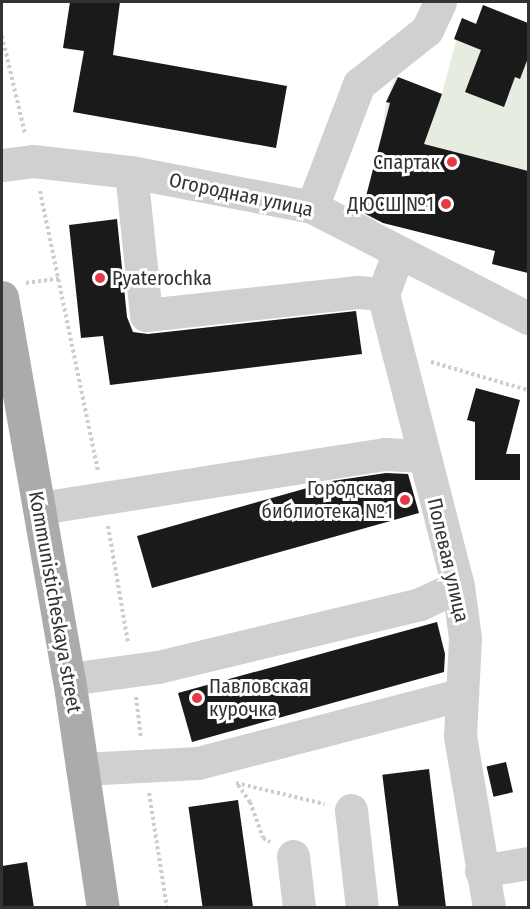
<!DOCTYPE html>
<html>
<head>
<meta charset="utf-8">
<style>
	body { margin:0 }
	#map { position:relative; width:530px; height:909px; overflow:hidden; background:#fff; font-family:"Fira Sans Condensed",sans-serif }
	div>[style] { position:absolute }
	[style*='--x'] { left:calc(var(--x)*1px); top:calc(var(--y)*1px); width:calc(var(--w)*1px); rotate:calc(var(--a)*1deg) }
	.green>* { inset:0; background:#e6ecdf }
	.building>* { inset:0; background:#1a1a1a; transform-origin:0 0 }
	.path>* { height:4px; margin-top:-2px; transform-origin:0; background:repeating-linear-gradient(90deg,#cdcdcd 0 3px,transparent 0 6px) }
	.minor>* { height:33px; margin:-16.5px; padding:0 16.5px; transform-origin:16.5px; border-radius:16.5px; background:#d0d0d0 }
	.major>* { height:33px; margin:-16.5px; padding:0 16.5px; transform-origin:16.5px; border-radius:16.5px; background:#ababab }
	.dots>* { width:16px; height:16px; translate:-50% -50%; box-sizing:border-box; border:3px solid #fff; border-radius:50% }
	span { translate:-50% -50%; white-space:nowrap; text-align:center; line-height:1.15; -webkit-text-stroke:6px #fff; paint-order:stroke }
	.poi-label { font-size:20px; color:#333 }
	.right { translate:-100% -50%; text-align:right }
	.left { translate:0 -50%; text-align:left }
	.street-label { font-size:20px; color:#333 }
	.frame { position:absolute; inset:0; border:3px solid #333; pointer-events:none }
</style>
</head>
<body>
<div id="map">
	<div class="green">
		<div style="clip-path:polygon(483px 5px,528px 23px,528px 273px,492px 264px,495px 251px,361px 217px,382px 133px,386px 102px,395px 76px,442px 94px,462px 18px,476px 23px)"></div>
	</div>
	<div class="building">
		<div style="clip-path:polygon(70px 2px,120px 2px,113px 55px,287px 86px,276px 148px,73px 112px,84px 51px,63px 48px)"></div>
		<div style="clip-path:polygon(483px 5px,528px 23px,528px 58px,520px 79px,515px 77px,504px 107px,465px 92px,481px 50px,454px 39px,462px 18px,476px 24px)"></div>
		<div style="clip-path:polygon(398px 77px,442px 94px,424px 144px,528px 171px,528px 273px,492px 264px,495px 251px,383px 223px,362px 212px,390px 103px,386px 102px)"></div>
		<div style="clip-path:polygon(117px 219px,127px 317px,133px 332px,148px 334px,356px 311px,362px 354px,110px 385px,103px 336px,81px 338px,69px 225px)"></div>
		<div style="clip-path:polygon(476px 388px,520px 400px,506px 454px,520px 454px,520px 480px,475px 480px,475px 422px,467px 420px)"></div>
		<div style="clip-path:polygon(386px 473px,408px 474px,419px 513px,152px 588px,137px 536px,332px 481px)"></div>
		<div style="clip-path:polygon(437px 622px,445px 654px,444px 672px,192px 742px,178px 693px)"></div>
		<div style="left:506px;top:762px;width:31px;height:20px;rotate:77deg"></div>
		<div style="left:429px;top:769px;width:140px;height:47px;rotate:83deg"></div>
		<div style="left:238px;top:800px;width:109px;height:50px;rotate:82deg"></div>
		<div style="clip-path:polygon(27px 862px,34px 908px,2px 908px,2px 866px)"></div>
	</div>
	<div class="path">
		<div style="--x:2;--y:36;--w:101;--a:76.8"></div>
		<div style="--x:40;--y:191;--w:286;--a:78.3"></div>
		<div style="--x:26;--y:283;--w:34;--a:-8"></div>
		<div style="--x:431;--y:362;--w:101;--a:16.1"></div>
		<div style="--x:108;--y:526;--w:119;--a:80.3"></div>
		<div style="--x:136;--y:697;--w:41;--a:83"></div>
		<div style="--x:236;--y:783;--w:91;--a:13.3"></div>
		<div style="--x:238;--y:785;--w:21;--a:55"></div>
		<div style="--x:250;--y:802;--w:38;--a:70"></div>
		<div style="--x:263;--y:838;--w:8;--a:30"></div>
		<div style="--x:149;--y:793;--w:116;--a:81.1"></div>
	</div>
	<div class="minor">
		<div style="--x:2;--y:165;--w:31;--a:-7"></div>
		<div style="--x:33;--y:161;--w:99;--a:6.4"></div>
		<div style="--x:131;--y:172;--w:184;--a:10.9"></div>
		<div style="--x:312;--y:207;--w:243;--a:27.2"></div>
		<div style="--x:131;--y:172;--w:144;--a:84"></div>
		<div style="--x:146;--y:315;--w:213;--a:-6.2"></div>
		<div style="--x:358;--y:292;--w:25;--a:5"></div>
		<div style="--x:312;--y:207;--w:132;--a:-69.1"></div>
		<div style="--x:359;--y:84;--w:87;--a:-38.5"></div>
		<div style="--x:427;--y:30;--w:31;--a:-65"></div>
		<div style="--x:398;--y:254;--w:43;--a:110.6"></div>
		<div style="--x:383;--y:294;--w:301;--a:75.6"></div>
		<div style="--x:458;--y:586;--w:52;--a:82.3"></div>
		<div style="--x:465;--y:638;--w:98;--a:92.9"></div>
		<div style="--x:460;--y:736;--w:174;--a:80.4"></div>
		<div style="--x:40;--y:508;--w:349;--a:-8.9"></div>
		<div style="--x:385;--y:454;--w:37;--a:3"></div>
		<div style="--x:69;--y:679;--w:90;--a:-7.7"></div>
		<div style="--x:158;--y:667;--w:269;--a:-13.5"></div>
		<div style="--x:420;--y:604;--w:42;--a:-25.3"></div>
		<div style="--x:82;--y:769;--w:116;--a:-3"></div>
		<div style="--x:198;--y:763;--w:273;--a:-14.6"></div>
		<div style="--x:351;--y:810;--w:99;--a:83.6"></div>
		<div style="--x:293;--y:856;--w:52;--a:83.4"></div>
		<div style="--x:481;--y:871;--w:48;--a:-9.7"></div>
	</div>
	<div class="major">
		<div style="--x:2;--y:297;--w:388;--a:80.1"></div>
		<div style="--x:69;--y:679;--w:232;--a:81.6"></div>
	</div>
	<div class="dots">
		<div style="left:452px;top:162px;background:#e63946"></div>
		<div style="left:446px;top:204px;background:#e63946"></div>
		<div style="left:100px;top:278px;background:#e63946"></div>
		<div style="left:405px;top:500px;background:#e63946"></div>
		<div style="left:197px;top:698px;background:#e63946"></div>
	</div>
	<div class="poi-label">
		<span class="right" style="left:440px;top:162px">Спартак</span>
		<span class="right" style="left:434px;top:204px">ДЮСШ №1</span>
		<span class="left" style="left:112px;top:278px">Pyaterochka</span>
		<span class="right" style="left:393px;top:500px">Городская<br>библиотека №1</span>
		<span class="left" style="left:209px;top:698px">Павловская<br>курочка</span>
	</div>
	<div class="street-label">
		<span style="left:241px;top:195px;rotate:12deg">Огородная улица</span>
		<span style="left:448px;top:560px;rotate:77deg">Полевая улица</span>
		<span style="left:55px;top:602px;rotate:80deg">Kommunisticheskaya street</span>
	</div>
	<div class="frame"></div>
</div>
</body>
</html>
